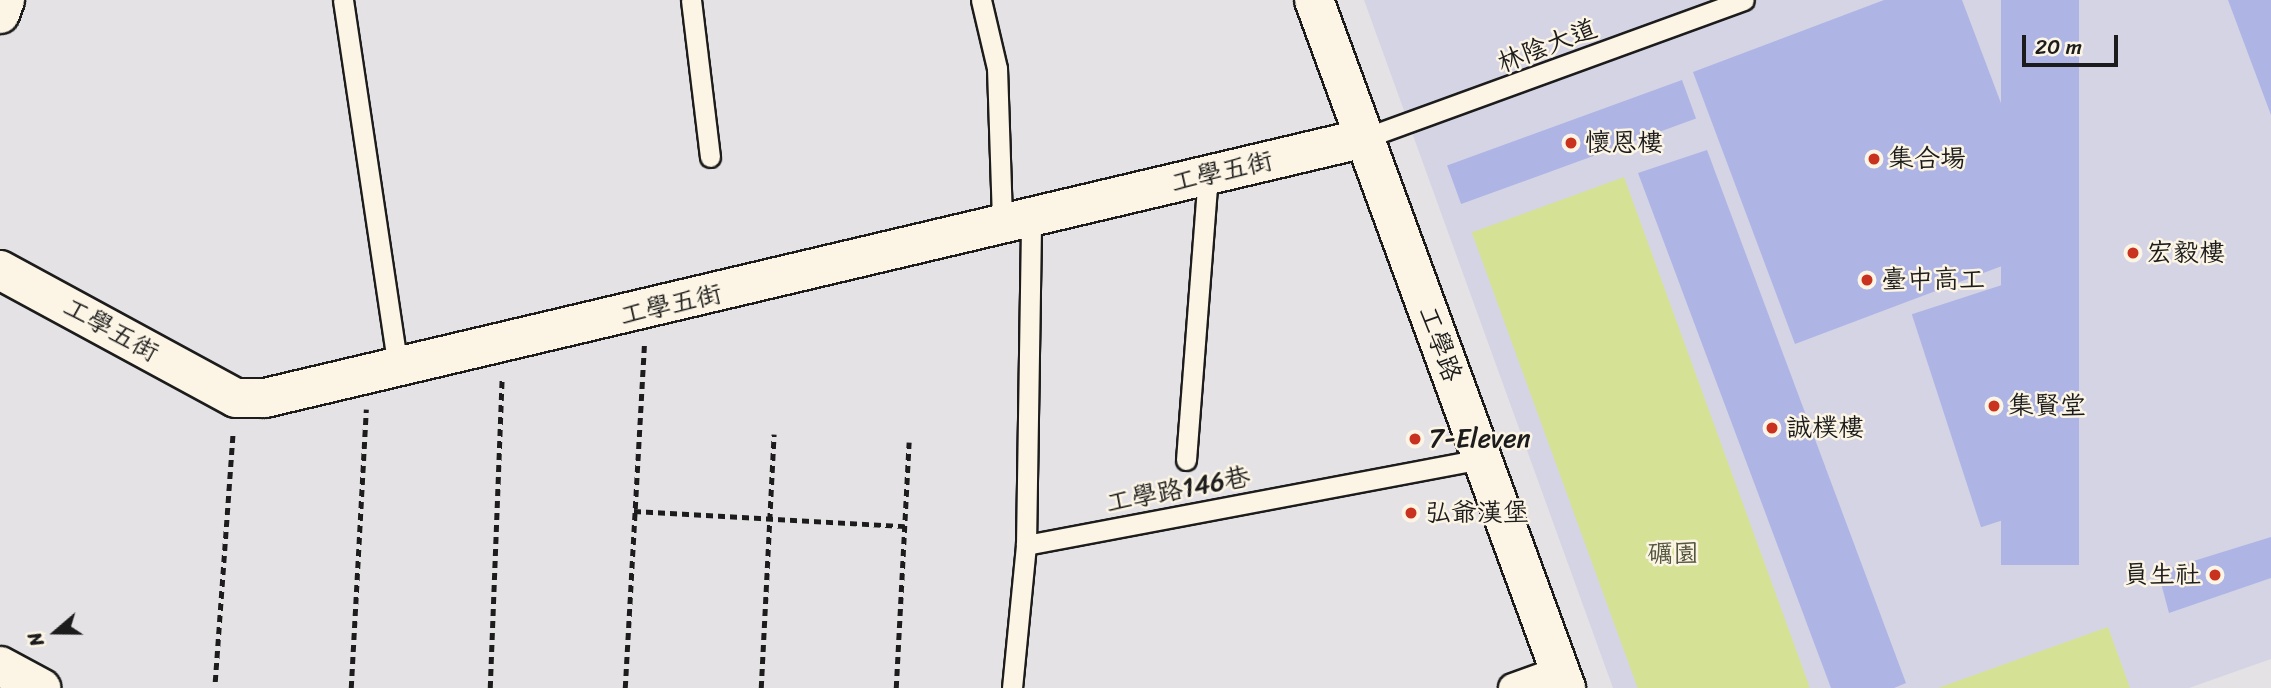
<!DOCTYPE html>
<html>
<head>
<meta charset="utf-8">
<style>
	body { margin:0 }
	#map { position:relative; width:2271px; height:688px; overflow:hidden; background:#e5e2e5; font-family:Sriracha,"LXGW WenKai TC",sans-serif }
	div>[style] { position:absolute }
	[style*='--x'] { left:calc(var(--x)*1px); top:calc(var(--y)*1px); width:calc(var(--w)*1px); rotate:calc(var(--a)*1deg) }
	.built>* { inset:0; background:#d4d4e5 }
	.green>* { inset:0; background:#d5e295; transform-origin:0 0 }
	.building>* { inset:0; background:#aeb5e5; transform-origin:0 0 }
	.path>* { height:4.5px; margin-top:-2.25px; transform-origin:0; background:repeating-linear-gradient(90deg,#1c1c1c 0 7px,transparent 0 12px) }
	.roads { filter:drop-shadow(2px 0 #1c1c1c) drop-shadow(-2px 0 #1c1c1c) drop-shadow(0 2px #1c1c1c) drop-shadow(0 -2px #1c1c1c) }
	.service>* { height:19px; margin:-9.5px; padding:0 9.5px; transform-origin:9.5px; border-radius:9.5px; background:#fcf5e5 }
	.pedestrian>* { height:28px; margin:-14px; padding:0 14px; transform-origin:14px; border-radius:14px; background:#fcf5e5 }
	.minor>* { height:38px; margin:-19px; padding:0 19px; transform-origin:19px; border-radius:19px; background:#fcf5e5 }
	.tertiary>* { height:38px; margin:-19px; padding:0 19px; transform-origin:19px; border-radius:19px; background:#fcf5e5 }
	.dots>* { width:19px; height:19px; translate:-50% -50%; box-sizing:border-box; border:4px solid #fcf5e5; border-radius:50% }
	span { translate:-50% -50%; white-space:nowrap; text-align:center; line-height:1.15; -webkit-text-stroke:5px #fcf5e5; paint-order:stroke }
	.street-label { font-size:26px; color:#1c1c1c }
	.poi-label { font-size:26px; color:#1c1c1c }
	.left { translate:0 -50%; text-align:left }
	.right { translate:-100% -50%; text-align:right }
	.park-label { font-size:26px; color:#545740 }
	.north { position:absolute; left:21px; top:597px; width:70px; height:70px; -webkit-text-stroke:5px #fcf5e5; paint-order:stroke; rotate:250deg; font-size:19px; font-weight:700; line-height:28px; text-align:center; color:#1c1c1c }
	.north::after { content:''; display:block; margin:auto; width:24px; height:32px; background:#1c1c1c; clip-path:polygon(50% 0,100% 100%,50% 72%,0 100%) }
	.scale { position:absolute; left:2022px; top:35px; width:96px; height:32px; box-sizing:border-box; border:4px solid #1c1c1c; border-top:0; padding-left:9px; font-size:21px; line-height:24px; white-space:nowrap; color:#1c1c1c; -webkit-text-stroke:5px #fcf5e5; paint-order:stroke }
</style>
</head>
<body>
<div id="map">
	<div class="built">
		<div style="clip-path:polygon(1364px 0,2271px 0,2271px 659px,2189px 688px,1613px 688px)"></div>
	</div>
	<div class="green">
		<div style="left:1624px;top:177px;width:543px;height:162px;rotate:70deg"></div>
		<div style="clip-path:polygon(2108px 627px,2130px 688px,1938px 688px)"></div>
	</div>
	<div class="building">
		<div style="clip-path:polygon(1884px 0,1962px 0,2055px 246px,1795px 344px,1693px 72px)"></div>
		<div style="left:2001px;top:0;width:78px;height:565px"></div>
		<div style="clip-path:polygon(2228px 0,2271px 0,2271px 115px)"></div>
		<div style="left:1682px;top:80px;width:41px;height:250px;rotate:70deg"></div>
		<div style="clip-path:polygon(1707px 150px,1906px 683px,1894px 688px,1831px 688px,1638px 173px)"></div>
		<div style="left:2005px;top:284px;width:224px;height:98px;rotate:72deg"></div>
		<div style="clip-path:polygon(2271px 537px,2271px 578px,2169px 613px,2158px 572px)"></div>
	</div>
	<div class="path">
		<div style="--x:634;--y:511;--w:271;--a:3.2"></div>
		<div style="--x:215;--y:682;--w:250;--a:-85.9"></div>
		<div style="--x:351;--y:688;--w:279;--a:-86.9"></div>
		<div style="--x:490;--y:688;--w:310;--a:-87.8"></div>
		<div style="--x:625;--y:688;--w:345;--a:-86.8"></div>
		<div style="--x:761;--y:688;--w:254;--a:-87.1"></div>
		<div style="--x:896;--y:688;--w:246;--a:-87"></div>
	</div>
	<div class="roads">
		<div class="service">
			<div style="--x:343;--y:0;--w:370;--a:81.5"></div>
			<div style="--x:691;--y:0;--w:158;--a:83.1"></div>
			<div style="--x:981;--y:0;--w:70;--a:76.8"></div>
			<div style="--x:997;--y:68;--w:154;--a:88.1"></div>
			<div style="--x:1365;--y:138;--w:403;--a:-20"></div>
			<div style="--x:1186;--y:460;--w:286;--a:-85.6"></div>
			<div style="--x:1026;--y:545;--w:464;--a:-10.7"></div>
			<div style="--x:1012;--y:688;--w:144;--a:-84.4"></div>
			<div style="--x:1026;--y:545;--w:330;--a:-89.1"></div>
		</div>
		<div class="pedestrian">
			<div style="--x:1513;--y:688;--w:50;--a:-19.9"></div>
		</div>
		<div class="minor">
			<div style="--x:0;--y:14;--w:15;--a:-70"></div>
			<div style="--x:0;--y:270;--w:268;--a:28.5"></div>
			<div style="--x:236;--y:398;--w:29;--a:0"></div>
			<div style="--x:265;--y:398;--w:1130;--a:-13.3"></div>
			<div style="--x:0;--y:666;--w:47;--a:28.2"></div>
		</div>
		<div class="tertiary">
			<div style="--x:1314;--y:0;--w:733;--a:69.88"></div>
		</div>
	</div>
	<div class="dots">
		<div style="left:1571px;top:143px;background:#c8321e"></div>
		<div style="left:1874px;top:159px;background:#c8321e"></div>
		<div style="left:2133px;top:253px;background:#c8321e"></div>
		<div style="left:1867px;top:280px;background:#c8321e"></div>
		<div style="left:1994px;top:406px;background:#c8321e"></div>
		<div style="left:1772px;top:428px;background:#c8321e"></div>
		<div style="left:1415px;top:439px;background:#c8321e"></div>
		<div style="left:1411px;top:513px;background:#c8321e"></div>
		<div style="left:2215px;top:575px;background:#c8321e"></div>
	</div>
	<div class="street-label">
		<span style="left:1547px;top:46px;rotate:-21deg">林陰大道</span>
		<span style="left:1222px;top:172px;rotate:-13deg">工學五街</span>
		<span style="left:671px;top:305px;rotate:-13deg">工學五街</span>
		<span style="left:111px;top:330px;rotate:29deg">工學五街</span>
		<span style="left:1440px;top:344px;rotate:70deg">工學路</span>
		<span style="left:1178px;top:490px;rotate:-11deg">工學路146巷</span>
	</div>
	<div class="poi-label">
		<span class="left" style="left:1585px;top:143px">懷恩樓</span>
		<span class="left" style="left:1888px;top:159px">集合場</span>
		<span class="left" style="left:2147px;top:253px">宏毅樓</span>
		<span class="left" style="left:1881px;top:280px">臺中高工</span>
		<span class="left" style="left:2008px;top:406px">集賢堂</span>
		<span class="left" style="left:1786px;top:428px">誠樸樓</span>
		<span class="left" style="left:1429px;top:439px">7-Eleven</span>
		<span class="left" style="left:1425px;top:513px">弘爺漢堡</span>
		<span class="right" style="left:2201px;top:575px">員生社</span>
	</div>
	<div class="park-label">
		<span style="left:1673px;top:554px">礪園</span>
	</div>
	<div class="north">N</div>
	<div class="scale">20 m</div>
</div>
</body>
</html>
